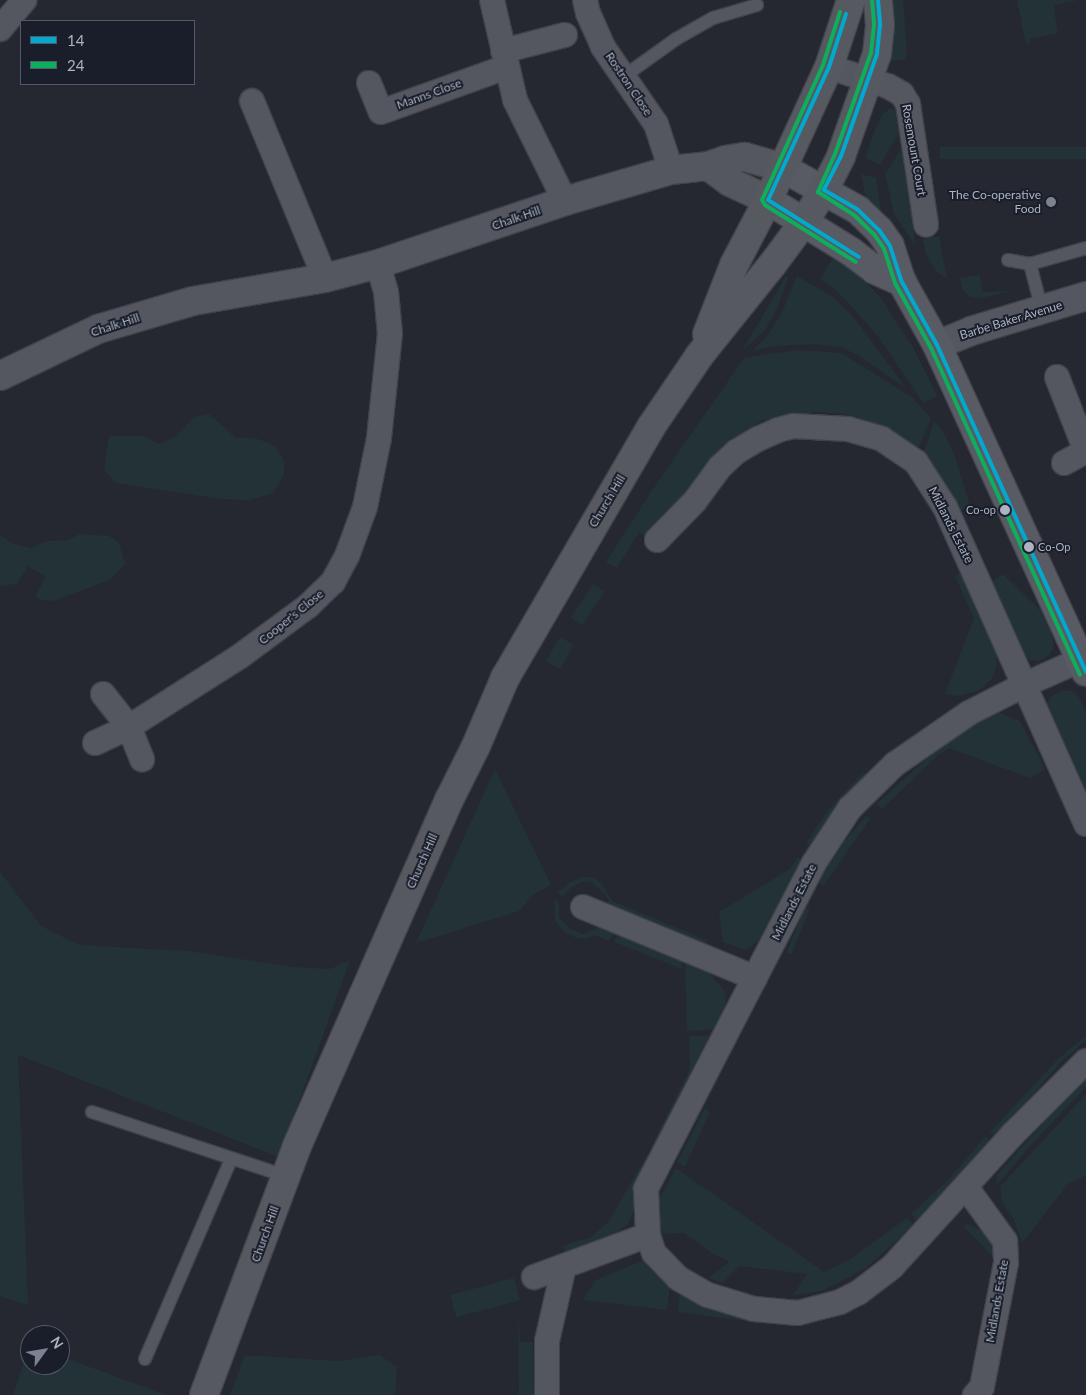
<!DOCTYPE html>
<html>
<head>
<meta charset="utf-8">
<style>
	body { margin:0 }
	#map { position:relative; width:1086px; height:1395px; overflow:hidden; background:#252830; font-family:Lato,sans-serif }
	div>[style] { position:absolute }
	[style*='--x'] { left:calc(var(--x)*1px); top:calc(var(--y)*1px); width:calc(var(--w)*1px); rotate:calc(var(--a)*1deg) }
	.green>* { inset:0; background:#233236; transform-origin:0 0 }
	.roads { filter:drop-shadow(1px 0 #404349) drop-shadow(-1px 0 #404349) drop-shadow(0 1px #404349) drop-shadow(0 -1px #404349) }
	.service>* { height:12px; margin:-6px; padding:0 6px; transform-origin:6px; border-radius:6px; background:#54575f }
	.minor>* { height:24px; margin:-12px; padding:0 12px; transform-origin:12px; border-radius:12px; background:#54575f }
	.tertiary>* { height:28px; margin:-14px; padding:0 14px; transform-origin:14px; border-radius:14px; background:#54575f }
	.secondary>* { height:28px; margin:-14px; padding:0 14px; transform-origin:14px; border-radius:14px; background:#585b63 }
	.primary>* { height:28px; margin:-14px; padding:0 14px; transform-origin:14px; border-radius:14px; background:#575961 }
	.bus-1>* { height:4px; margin:-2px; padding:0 2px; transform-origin:2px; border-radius:2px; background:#00a9ce }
	.bus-2>* { height:4px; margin:-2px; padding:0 2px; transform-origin:2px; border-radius:2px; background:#0daf5c }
	.dots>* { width:14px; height:14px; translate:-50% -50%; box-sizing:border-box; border:2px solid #191e2a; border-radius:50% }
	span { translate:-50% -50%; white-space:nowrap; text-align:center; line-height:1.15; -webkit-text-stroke:4px #191e2a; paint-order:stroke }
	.bus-label { font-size:11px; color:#adb3c3 }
	.right { translate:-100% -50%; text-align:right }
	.left { translate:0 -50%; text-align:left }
	.street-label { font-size:12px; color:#adb3c3 }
	.poi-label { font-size:12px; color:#adb3c3 }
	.legend { position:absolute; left:20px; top:20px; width:175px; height:65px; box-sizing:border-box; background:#191e2a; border:1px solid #545a67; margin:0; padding:6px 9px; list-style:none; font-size:15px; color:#adb3c3 }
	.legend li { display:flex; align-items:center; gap:10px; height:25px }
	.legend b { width:25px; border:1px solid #545a67 }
	.north { position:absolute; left:20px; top:1325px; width:50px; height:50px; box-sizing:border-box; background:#191e2a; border:1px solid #545a67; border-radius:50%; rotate:58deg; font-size:14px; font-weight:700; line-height:20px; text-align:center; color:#adb3c3 }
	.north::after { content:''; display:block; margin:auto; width:18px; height:22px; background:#7d8290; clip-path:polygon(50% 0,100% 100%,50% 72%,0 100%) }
</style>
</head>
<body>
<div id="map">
	<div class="green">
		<div style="clip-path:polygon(893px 0,903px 0,907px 54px,904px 60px,891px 60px,889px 57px)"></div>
		<div style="clip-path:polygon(1017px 0,1078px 0,1053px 5px,1058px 33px,1029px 39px,1030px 43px,1026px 44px)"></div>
		<div style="clip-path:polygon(889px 109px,894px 109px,898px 114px,899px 133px,880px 165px,865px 158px,876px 127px,883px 114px)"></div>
		<div style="left:1086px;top:147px;width:12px;height:146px;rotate:90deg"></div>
		<div style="clip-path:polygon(901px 149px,911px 196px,915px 245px,894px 214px,885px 174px)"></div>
		<div style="clip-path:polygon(861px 174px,876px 178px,882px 217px,873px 209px,865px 193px)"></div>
		<div style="clip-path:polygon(939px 236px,947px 279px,937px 272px,927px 257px,924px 244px,923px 239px)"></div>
		<div style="clip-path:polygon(834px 257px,849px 265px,881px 298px,914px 349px,937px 396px,923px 403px,880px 339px,856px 311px,837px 291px,820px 279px)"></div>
		<div style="clip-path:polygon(980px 275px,982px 292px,1012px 291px,982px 298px,970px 297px,962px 289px,960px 278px)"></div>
		<div style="clip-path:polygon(786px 276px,788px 278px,776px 311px,765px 330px,742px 351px)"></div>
		<div style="clip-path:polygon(797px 276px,834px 298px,852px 315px,906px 388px,856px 354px,840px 347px,814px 344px,774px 346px,752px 351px,769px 334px,783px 310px)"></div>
		<div style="clip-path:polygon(798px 350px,841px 353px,913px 398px,931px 418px,917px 453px,877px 426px,845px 414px,816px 412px,764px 420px,750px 427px,732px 442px,651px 539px,639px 532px,617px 568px,606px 562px,651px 492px,744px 358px)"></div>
		<div style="clip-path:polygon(209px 414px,235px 437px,258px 439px,275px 446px,284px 460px,284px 474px,273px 493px,250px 500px,221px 499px,116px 483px,104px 470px,109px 436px,143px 436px,160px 444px,176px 436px,194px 417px)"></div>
		<div style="clip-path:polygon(934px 421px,944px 433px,954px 454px,970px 506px,960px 511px,948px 488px,923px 456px)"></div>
		<div style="clip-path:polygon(80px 534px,109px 536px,119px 543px,125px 564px,109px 580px,53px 601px,43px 600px,35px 597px,46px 577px,28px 566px,17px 584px,0 586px,0 535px,13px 544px,31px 548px,48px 541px,68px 540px)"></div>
		<div style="clip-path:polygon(961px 573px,997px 655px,996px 668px,991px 680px,978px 691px,960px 696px,945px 694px,974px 618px,955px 576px)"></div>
		<div style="clip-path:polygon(1003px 574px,1041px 611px,1049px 626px,1053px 639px,1053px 649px,1048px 656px,1039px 661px,1029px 660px,1021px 655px,989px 583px)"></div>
		<div style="left:593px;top:584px;width:14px;height:40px;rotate:34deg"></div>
		<div style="left:560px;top:637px;width:16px;height:28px;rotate:30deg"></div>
		<div style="clip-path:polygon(1063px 691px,1072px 691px,1079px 697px,1086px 712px,1086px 799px,1046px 713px,1047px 702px,1053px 695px)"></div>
		<div style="clip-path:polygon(997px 712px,1020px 721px,1045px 769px,1030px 778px,949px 748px,937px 756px,882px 809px,876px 804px,945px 743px)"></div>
		<div style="clip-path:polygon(495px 769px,551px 885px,534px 894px,519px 911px,416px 943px)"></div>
		<div style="clip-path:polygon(863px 772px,868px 776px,834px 813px,810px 846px,806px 843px,829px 809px)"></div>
		<div style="clip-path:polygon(866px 816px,870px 819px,823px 886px,818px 882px,844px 842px)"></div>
		<div style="clip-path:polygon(798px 857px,802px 860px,758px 941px,746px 950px,723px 942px,719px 912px,790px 869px)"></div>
		<div style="clip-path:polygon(0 872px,41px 926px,79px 945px,188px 951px,293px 967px,330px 969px,350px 960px,279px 1157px,18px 1055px,28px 1305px,0 1296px)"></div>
		<div style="clip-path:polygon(582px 877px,592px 877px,602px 884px,612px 901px,706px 940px,706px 947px,612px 908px,604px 893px,591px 882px,584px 881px,573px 886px,563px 896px,557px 893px,569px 883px)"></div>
		<div style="clip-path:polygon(554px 899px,559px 903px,559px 917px,570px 929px,583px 934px,602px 926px,614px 931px,609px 941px,595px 935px,588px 938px,577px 938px,565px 933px,555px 921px)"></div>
		<div style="left:805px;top:907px;width:5px;height:49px;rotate:22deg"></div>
		<div style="clip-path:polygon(618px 933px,681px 959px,682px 969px,614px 942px)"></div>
		<div style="clip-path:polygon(685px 961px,708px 971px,724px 990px,726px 1002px,719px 1029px,687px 1031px)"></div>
		<div style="clip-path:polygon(714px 1035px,658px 1150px,651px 1147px,690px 1069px,689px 1036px)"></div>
		<div style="clip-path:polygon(1086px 1036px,1086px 1040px,1060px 1063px,996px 1137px,990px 1132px,1057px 1060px)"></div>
		<div style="clip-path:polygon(1086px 1075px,1086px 1087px,1031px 1145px,996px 1186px,997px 1175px)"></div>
		<div style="clip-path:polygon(1086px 1094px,1086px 1175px,1068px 1184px,1022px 1243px,1014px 1219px,1003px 1204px,1000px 1187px)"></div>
		<div style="clip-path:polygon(705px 1108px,710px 1112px,685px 1167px,677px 1162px)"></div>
		<div style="clip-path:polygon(986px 1136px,990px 1141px,918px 1222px,911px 1214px,949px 1179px)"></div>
		<div style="clip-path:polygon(648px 1153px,654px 1156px,635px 1199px,633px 1213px,627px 1225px,613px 1235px,565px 1252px,563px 1246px,591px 1237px,609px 1221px)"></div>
		<div style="clip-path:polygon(676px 1168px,824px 1272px,849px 1260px,907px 1218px,914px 1225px,866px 1268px,822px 1291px,793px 1295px,807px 1274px,739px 1266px,722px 1283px,708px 1278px,730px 1262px,713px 1254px,684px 1233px,659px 1234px,658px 1206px,660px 1198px)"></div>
		<div style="clip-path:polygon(967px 1224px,985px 1231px,992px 1238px,1000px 1264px,963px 1226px)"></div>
		<div style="clip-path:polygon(642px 1261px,670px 1286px,667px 1310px,583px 1300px,596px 1280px)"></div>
		<div style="left:514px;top:1278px;width:23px;height:66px;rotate:75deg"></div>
		<div style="clip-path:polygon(680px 1291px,761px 1317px,761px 1323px,678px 1312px)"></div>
		<div style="clip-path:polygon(518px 1310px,520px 1342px,533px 1342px,534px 1395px,519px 1395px)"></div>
		<div style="clip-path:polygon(30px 1345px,30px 1365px,60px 1365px,60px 1356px,166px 1395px,13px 1395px)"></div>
		<div style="clip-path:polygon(245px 1355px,338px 1361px,380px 1355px,397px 1367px,395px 1395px,230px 1395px)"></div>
	</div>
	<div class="roads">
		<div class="service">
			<div style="--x:623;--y:77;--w:65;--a:-35.6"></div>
			<div style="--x:676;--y:39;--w:43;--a:-29.6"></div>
			<div style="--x:713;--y:18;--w:46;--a:-16.5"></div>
			<div style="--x:1008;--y:260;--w:22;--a:10"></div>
			<div style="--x:1042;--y:310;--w:48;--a:-104.6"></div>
			<div style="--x:1030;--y:264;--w:58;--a:-15.9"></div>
			<div style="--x:92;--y:1112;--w:204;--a:18.3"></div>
			<div style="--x:145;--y:1359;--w:218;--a:-66.7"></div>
		</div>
		<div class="minor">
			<div style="--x:492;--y:0;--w:103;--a:77"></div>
			<div style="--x:515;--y:100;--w:113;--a:63.7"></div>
			<div style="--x:585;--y:0;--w:13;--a:77"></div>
			<div style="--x:588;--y:13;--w:37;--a:66"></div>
			<div style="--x:603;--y:47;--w:93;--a:55.5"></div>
			<div style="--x:656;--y:124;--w:48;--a:71.9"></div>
			<div style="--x:0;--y:29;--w:38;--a:-50"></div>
			<div style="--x:503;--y:51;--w:64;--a:-14.5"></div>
			<div style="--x:829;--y:67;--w:62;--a:17.9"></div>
			<div style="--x:888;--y:86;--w:16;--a:30"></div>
			<div style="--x:902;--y:94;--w:12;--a:59"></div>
			<div style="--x:908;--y:104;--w:122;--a:81.5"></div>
			<div style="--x:369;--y:83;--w:31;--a:68"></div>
			<div style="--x:381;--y:112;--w:133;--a:-19.8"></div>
			<div style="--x:252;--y:101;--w:191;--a:67.6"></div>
			<div style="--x:1057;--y:377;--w:79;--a:68.6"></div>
			<div style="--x:1064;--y:463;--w:25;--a:-29"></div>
			<div style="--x:657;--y:540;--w:54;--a:-45.7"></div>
			<div style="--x:695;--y:501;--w:42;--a:-53.7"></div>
			<div style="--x:720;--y:467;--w:22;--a:-43"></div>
			<div style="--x:736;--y:452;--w:26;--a:-31"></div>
			<div style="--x:758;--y:439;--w:22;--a:-24"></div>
			<div style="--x:778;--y:430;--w:16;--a:-15"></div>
			<div style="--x:793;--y:426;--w:55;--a:3.1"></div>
			<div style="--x:848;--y:429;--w:35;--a:16"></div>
			<div style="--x:882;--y:439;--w:41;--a:34.1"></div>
			<div style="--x:916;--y:462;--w:54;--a:57.2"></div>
			<div style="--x:945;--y:507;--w:347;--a:66"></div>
			<div style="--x:1080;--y:660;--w:61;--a:155.9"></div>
			<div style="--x:1024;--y:685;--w:62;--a:153"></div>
			<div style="--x:969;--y:713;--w:90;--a:145.4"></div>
			<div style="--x:895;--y:764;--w:63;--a:135.6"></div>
			<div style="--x:850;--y:808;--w:66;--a:123.2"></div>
			<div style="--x:814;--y:863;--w:367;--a:117.3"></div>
			<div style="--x:646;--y:1189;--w:46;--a:87.5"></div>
			<div style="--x:648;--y:1235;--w:19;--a:72"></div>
			<div style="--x:654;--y:1253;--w:35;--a:46"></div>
			<div style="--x:678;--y:1278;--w:34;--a:30"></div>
			<div style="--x:708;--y:1295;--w:48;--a:16.9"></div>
			<div style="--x:754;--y:1309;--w:44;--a:5.2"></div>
			<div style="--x:798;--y:1313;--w:43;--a:-14.7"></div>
			<div style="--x:840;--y:1302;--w:20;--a:-27"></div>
			<div style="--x:858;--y:1293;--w:43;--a:-37.4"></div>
			<div style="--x:892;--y:1267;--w:180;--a:-47.7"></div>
			<div style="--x:1013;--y:1134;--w:103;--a:-45"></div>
			<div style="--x:103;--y:694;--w:42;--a:51.8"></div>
			<div style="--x:129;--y:727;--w:35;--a:68"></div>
			<div style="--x:95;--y:743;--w:38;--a:-25"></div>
			<div style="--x:129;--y:727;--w:130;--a:-32.5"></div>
			<div style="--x:239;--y:657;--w:86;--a:-36.5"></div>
			<div style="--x:308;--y:606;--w:35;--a:-44"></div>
			<div style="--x:333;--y:582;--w:30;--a:-62"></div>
			<div style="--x:347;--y:556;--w:52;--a:-69.8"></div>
			<div style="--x:365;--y:507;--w:70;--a:-78.5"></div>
			<div style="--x:379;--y:438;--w:105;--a:-84"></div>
			<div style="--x:390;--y:334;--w:42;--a:-95.4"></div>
			<div style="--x:386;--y:292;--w:29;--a:-106"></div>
			<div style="--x:583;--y:907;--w:186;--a:22.4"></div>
			<div style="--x:966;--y:1187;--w:67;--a:54.2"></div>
			<div style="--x:1005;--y:1241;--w:22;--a:87"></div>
			<div style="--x:1006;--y:1263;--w:126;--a:101"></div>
			<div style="--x:982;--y:1387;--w:11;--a:131"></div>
			<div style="--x:534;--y:1277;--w:121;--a:-20.2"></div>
			<div style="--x:547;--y:1395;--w:54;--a:-90"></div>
			<div style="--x:547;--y:1341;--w:77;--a:-77.2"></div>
		</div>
		<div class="tertiary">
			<div style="--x:708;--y:166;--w:27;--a:36"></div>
			<div style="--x:730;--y:182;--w:42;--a:25.3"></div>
			<div style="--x:937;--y:345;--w:37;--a:-22"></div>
			<div style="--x:971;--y:331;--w:120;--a:-16.9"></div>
			<div style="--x:0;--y:376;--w:109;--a:-25.6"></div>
			<div style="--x:98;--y:329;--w:99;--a:-16.4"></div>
			<div style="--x:193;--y:301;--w:134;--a:-9.9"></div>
			<div style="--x:325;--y:278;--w:55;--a:-14.8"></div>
			<div style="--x:378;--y:264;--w:197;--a:-18.6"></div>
			<div style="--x:565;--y:201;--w:110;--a:-16.3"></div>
			<div style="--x:671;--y:170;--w:37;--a:-6"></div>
			<div style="--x:708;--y:166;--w:18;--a:-19"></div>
			<div style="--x:725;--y:160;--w:20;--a:-9"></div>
			<div style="--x:745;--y:157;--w:40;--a:16"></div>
		</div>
		<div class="secondary">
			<div style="--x:783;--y:168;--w:86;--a:29.2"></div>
			<div style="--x:858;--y:210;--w:29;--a:44"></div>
			<div style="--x:879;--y:230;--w:19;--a:55"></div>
			<div style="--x:890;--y:246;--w:38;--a:72"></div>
			<div style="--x:902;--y:282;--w:72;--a:60.9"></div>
			<div style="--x:937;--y:345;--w:359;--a:65.5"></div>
			<div style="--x:768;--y:200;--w:97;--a:31.9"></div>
			<div style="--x:850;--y:251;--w:31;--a:37"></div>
			<div style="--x:875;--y:270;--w:30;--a:24"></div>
		</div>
		<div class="primary">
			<div style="--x:707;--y:334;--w:74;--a:-68.6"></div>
			<div style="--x:734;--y:265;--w:73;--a:-62.4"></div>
			<div style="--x:768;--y:200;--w:146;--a:-65.4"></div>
			<div style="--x:829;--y:67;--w:71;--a:-71.8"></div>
			<div style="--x:204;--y:1395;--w:266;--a:-69.5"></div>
			<div style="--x:297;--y:1146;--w:378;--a:-66.3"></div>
			<div style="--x:449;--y:800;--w:60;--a:-63.4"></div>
			<div style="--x:476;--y:746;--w:74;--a:-66.9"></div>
			<div style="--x:505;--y:678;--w:290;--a:-59.8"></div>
			<div style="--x:651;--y:427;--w:86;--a:-55.9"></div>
			<div style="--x:699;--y:356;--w:117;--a:-51.3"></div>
			<div style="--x:772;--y:265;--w:54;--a:-53.3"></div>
			<div style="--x:804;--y:222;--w:38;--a:-58"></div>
			<div style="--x:824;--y:190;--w:38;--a:-63"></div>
			<div style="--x:841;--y:156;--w:108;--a:-70.6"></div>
			<div style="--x:877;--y:54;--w:29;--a:-84"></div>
			<div style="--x:880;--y:25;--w:25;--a:-95"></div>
		</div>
	</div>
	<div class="bus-1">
		<div style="--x:878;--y:0;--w:25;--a:85"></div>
		<div style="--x:880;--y:25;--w:29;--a:96"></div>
		<div style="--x:877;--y:54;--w:108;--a:109.4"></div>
		<div style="--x:841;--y:156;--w:38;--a:117"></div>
		<div style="--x:824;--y:190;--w:39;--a:30"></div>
		<div style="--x:858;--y:210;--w:29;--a:44"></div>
		<div style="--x:879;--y:230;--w:19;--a:55"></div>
		<div style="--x:890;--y:246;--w:38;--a:72"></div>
		<div style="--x:902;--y:282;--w:72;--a:60.9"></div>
		<div style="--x:937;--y:345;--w:359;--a:65.5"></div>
		<div style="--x:846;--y:14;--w:56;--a:107.8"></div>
		<div style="--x:829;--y:67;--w:146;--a:114.6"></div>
		<div style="--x:768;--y:200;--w:107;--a:32.1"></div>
	</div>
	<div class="bus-2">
		<div style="--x:872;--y:0;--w:25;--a:85"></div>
		<div style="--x:874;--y:25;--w:28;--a:96"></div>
		<div style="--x:871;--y:53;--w:107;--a:109.6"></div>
		<div style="--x:835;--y:154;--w:42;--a:114.1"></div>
		<div style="--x:818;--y:192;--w:43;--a:32.6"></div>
		<div style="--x:854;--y:215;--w:28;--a:44"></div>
		<div style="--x:874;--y:234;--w:18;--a:56"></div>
		<div style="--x:884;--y:249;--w:38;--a:72"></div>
		<div style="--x:896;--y:285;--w:72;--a:60.9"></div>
		<div style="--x:931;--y:348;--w:359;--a:65.5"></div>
		<div style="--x:840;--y:12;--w:56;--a:107.8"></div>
		<div style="--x:823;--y:65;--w:148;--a:114.3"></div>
		<div style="--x:762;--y:200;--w:6;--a:59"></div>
		<div style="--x:765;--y:205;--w:107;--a:32.1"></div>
	</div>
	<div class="dots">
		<div style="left:1051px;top:202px;background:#7d8290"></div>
		<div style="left:1005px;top:510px;background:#adb3c3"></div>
		<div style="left:1029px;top:547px;background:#adb3c3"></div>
	</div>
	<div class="bus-label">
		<span class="right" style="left:996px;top:510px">Co-op</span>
		<span class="left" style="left:1038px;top:547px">Co-Op</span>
	</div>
	<div class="street-label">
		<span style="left:629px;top:84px;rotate:56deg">Rostron Close</span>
		<span style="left:429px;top:94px;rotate:-20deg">Manns Close</span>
		<span style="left:914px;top:150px;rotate:80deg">Rosemount Court</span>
		<span style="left:516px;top:218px;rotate:-19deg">Chalk Hill</span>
		<span style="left:1011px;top:320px;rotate:-17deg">Barbe Baker Avenue</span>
		<span style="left:115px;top:325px;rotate:-18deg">Chalk Hill</span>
		<span style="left:607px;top:501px;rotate:-59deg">Church Hill</span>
		<span style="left:951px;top:525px;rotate:63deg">Midlands Estate</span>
		<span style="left:291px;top:617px;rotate:-39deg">Cooper's Close</span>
		<span style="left:422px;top:861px;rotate:-66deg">Church Hill</span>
		<span style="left:794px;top:902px;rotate:-63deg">Midlands Estate</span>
		<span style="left:265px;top:1234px;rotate:-70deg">Church Hill</span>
		<span style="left:997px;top:1301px;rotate:-80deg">Midlands Estate</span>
	</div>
	<div class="poi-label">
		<span class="right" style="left:1041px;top:202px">The Co-operative<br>Food</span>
	</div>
	<ul class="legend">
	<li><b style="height:6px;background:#00a9ce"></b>14</li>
	<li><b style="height:6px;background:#0daf5c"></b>24</li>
	</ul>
	<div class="north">N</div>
</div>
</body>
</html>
